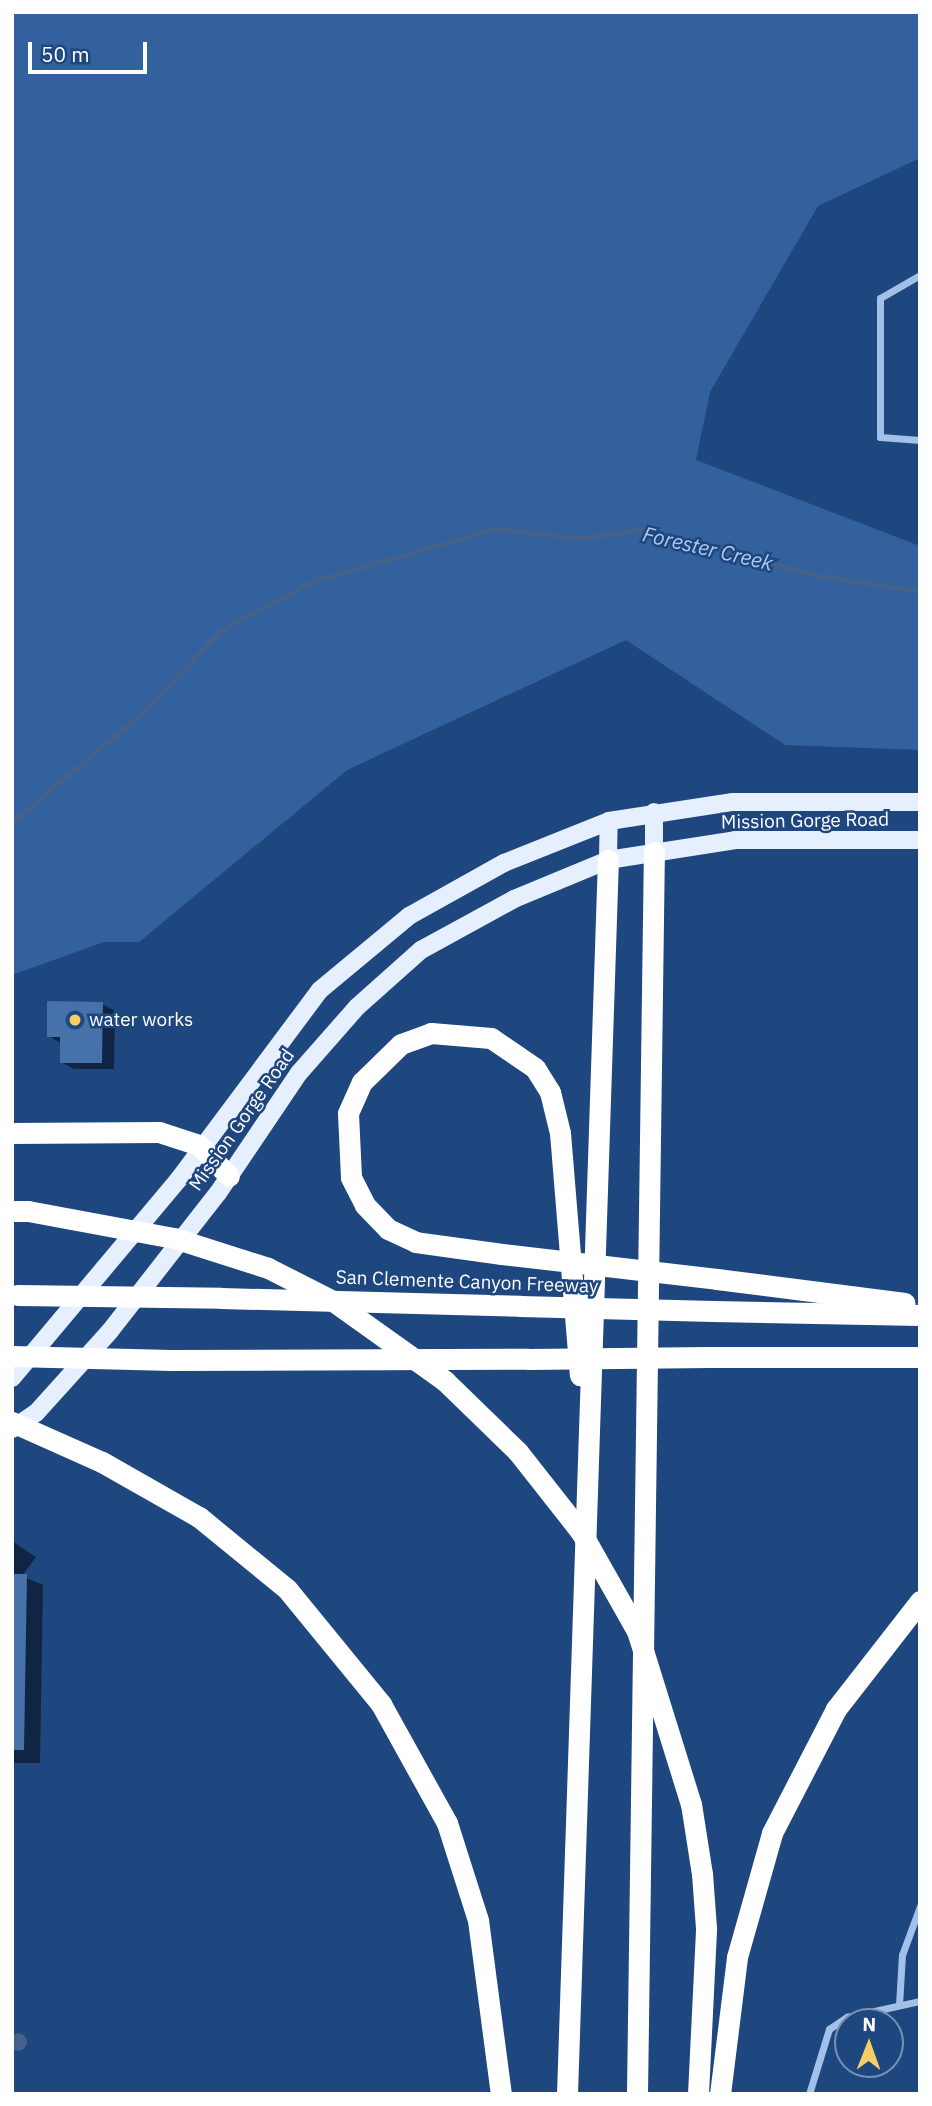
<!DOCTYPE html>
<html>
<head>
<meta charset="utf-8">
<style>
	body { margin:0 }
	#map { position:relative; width:932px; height:2106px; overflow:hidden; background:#1f477f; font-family:"IBM Plex Sans",sans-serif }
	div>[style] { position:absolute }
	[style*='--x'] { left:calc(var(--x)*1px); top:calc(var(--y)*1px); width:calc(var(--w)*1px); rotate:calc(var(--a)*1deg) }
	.green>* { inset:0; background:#32619e }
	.water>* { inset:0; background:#43618a }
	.round { border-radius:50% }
	.shadow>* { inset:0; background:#0007 }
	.stream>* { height:4.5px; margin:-2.25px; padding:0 2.25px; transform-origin:2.25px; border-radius:2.25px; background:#43618a }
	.building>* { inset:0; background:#4771a9 }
	.street>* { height:7px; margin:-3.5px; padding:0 3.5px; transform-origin:3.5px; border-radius:3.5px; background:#a3c1e8 }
	.primary>* { height:18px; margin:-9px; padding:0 9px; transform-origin:9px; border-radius:9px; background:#e6effe }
	.highway>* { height:21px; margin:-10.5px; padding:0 10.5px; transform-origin:10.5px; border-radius:10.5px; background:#fff }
	.highway-bridge>* { height:21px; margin:-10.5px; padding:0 10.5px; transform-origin:10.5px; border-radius:10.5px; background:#fff }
	.dots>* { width:19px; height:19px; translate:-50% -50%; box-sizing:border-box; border:4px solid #1f477f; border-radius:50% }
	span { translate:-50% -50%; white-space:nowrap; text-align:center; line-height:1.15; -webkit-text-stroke:5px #1f477f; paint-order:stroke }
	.street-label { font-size:19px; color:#fff }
	.poi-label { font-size:19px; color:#fff }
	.left { translate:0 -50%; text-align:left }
	.water-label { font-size:21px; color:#aecbf0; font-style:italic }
	.frame { position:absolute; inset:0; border:14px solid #fff; pointer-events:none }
	.north { position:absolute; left:834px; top:2008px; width:70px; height:70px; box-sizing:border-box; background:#1f477f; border:2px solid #7991b2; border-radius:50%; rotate:1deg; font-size:19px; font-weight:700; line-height:28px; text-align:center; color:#fff }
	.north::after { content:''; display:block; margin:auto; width:24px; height:32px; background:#f6ce63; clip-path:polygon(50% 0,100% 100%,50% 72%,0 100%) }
	.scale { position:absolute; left:28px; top:42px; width:119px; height:32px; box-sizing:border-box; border:4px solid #fff; border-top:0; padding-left:9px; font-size:21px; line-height:24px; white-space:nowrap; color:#fff; -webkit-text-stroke:5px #1f477f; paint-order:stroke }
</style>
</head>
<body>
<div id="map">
	<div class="green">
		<div style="clip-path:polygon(12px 12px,920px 12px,920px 158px,818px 206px,710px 392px,696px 460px,920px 546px,920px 750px,785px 745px,626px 640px,347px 770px,139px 942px,104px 942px,12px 975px)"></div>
	</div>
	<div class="water">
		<div class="round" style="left:9px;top:2033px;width:18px;height:18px"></div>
	</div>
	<div class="shadow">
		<div style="clip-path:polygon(102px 1004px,115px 1011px,114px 1069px,74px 1069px,61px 1062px,62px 1044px,49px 1036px)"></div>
		<div style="clip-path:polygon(12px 1541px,36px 1557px,22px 1576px,43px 1585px,40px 1763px,12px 1763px)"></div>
	</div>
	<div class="stream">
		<div style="--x:12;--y:822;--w:171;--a:-40"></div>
		<div style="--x:143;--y:712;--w:113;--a:-46.4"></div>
		<div style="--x:221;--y:630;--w:105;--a:-27.8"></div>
		<div style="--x:314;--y:581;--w:187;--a:-16.1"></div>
		<div style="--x:494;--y:529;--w:87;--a:5.9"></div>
		<div style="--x:581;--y:538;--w:64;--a:-8.1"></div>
		<div style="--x:644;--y:529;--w:181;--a:15"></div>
		<div style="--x:819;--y:576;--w:102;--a:8.4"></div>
	</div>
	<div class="building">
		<div style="clip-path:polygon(47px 1001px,103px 1002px,102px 1063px,60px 1063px,60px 1037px,47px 1037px)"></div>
		<div style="clip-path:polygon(12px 1574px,27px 1574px,24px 1750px,12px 1750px)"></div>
	</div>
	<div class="street">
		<div style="--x:920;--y:275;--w:46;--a:150.1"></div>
		<div style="--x:880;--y:298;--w:139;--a:90"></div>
		<div style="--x:880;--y:437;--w:40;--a:4.3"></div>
		<div style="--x:899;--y:2005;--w:50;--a:-86.6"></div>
		<div style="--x:902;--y:1955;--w:52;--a:-69.8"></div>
		<div style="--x:809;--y:2094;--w:68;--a:-72.9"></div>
		<div style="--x:829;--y:2029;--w:22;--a:-34"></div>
		<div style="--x:847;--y:2017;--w:75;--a:-12.4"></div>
	</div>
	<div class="primary">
		<div style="--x:654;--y:812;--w:40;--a:90"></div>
		<div style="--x:608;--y:860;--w:39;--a:-89"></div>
		<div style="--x:12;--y:1378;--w:260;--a:-50"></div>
		<div style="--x:179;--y:1179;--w:236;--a:-53.3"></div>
		<div style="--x:320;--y:990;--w:116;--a:-39.7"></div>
		<div style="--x:409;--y:916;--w:109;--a:-29.2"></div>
		<div style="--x:504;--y:863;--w:113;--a:-21.8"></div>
		<div style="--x:609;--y:821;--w:124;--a:-8.8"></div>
		<div style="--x:732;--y:802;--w:188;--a:0"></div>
		<div style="--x:12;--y:1429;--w:29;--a:-34"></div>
		<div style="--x:36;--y:1413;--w:110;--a:-47.9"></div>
		<div style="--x:110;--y:1331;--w:175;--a:-52"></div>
		<div style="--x:218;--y:1193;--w:145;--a:-56"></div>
		<div style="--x:299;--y:1073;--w:88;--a:-48.7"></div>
		<div style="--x:357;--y:1007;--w:86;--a:-41.7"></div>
		<div style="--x:421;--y:950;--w:106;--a:-28.7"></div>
		<div style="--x:514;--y:899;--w:102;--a:-22.5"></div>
		<div style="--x:608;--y:860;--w:129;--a:-8.9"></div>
		<div style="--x:735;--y:840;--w:185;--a:0"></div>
	</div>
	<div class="highway">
		<div style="--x:12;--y:1133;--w:147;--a:-0.4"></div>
		<div style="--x:159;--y:1132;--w:42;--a:18"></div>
		<div style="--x:199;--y:1145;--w:43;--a:45.9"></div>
		<div style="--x:12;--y:1211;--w:16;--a:0"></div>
		<div style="--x:502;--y:1254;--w:87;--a:-172.1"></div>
		<div style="--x:416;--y:1242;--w:31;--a:-155"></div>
		<div style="--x:388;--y:1229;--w:33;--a:-134"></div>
		<div style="--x:365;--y:1205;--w:31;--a:-117"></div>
		<div style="--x:351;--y:1177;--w:64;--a:-92.7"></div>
		<div style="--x:348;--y:1113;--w:34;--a:-66"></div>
		<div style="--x:362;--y:1082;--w:54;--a:-44.3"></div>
		<div style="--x:401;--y:1044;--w:32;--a:-20"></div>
		<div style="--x:431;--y:1033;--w:60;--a:4.8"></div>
		<div style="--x:491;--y:1038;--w:53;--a:34.3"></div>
		<div style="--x:535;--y:1068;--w:28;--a:58"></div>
		<div style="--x:550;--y:1092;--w:42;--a:76.3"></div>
		<div style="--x:560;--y:1133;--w:243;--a:85.3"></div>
		<div style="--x:717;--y:1279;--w:189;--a:7.3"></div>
		<div style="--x:221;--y:1298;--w:299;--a:1.5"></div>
		<div style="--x:713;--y:1311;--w:207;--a:1.1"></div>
		<div style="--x:709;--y:1357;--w:211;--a:0"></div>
		<div style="--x:171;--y:1360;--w:357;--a:-0.2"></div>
		<div style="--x:102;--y:1462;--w:112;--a:29.6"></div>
		<div style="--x:199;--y:1517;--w:114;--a:39.3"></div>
		<div style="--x:287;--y:1589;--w:149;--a:50.7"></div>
		<div style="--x:381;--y:1704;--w:136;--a:61"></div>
		<div style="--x:447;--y:1823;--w:102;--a:72.3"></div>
		<div style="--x:478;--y:1920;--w:176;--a:82.5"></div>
		<div style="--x:567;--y:2094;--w:1235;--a:-88.1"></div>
		<div style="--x:637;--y:2094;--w:1242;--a:-89.22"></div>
		<div style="--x:698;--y:2094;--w:166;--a:-87.2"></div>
		<div style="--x:706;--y:1928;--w:54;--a:-94.2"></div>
		<div style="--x:720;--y:2094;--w:138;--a:-82.9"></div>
		<div style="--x:737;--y:1957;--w:129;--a:-74.2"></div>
		<div style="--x:772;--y:1833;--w:140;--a:-62.7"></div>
		<div style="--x:836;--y:1709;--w:137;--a:-52.1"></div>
	</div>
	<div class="highway-bridge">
		<div style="--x:28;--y:1211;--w:148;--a:10.5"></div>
		<div style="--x:174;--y:1238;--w:99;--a:17.7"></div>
		<div style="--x:268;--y:1268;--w:73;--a:26.9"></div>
		<div style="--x:333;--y:1301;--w:138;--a:35.5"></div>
		<div style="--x:445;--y:1381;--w:102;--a:44.2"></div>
		<div style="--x:518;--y:1452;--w:102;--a:51.8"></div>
		<div style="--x:581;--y:1532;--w:114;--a:60.5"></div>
		<div style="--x:637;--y:1631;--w:181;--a:72.7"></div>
		<div style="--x:691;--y:1804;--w:71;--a:81.1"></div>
		<div style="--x:502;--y:1254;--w:216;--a:6.6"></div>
		<div style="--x:17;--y:1295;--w:204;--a:0.8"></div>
		<div style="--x:520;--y:1306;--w:193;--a:1.5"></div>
		<div style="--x:12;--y:1356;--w:159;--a:1.4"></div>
		<div style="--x:528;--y:1359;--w:181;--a:-0.6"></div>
		<div style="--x:12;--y:1422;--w:98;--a:24"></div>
	</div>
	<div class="dots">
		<div style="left:75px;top:1020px;background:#f6ce63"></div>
	</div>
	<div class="street-label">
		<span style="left:805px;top:821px;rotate:-1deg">Mission Gorge Road</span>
		<span style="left:242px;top:1120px;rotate:-55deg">Mission Gorge Road</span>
		<span style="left:467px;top:1282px;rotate:2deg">San Clemente Canyon Freeway</span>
	</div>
	<div class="poi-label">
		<span class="left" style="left:89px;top:1020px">water works</span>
	</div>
	<div class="water-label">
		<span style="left:708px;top:548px;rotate:13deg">Forester Creek</span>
	</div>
	<div class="frame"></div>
	<div class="north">N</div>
	<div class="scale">50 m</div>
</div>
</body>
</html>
